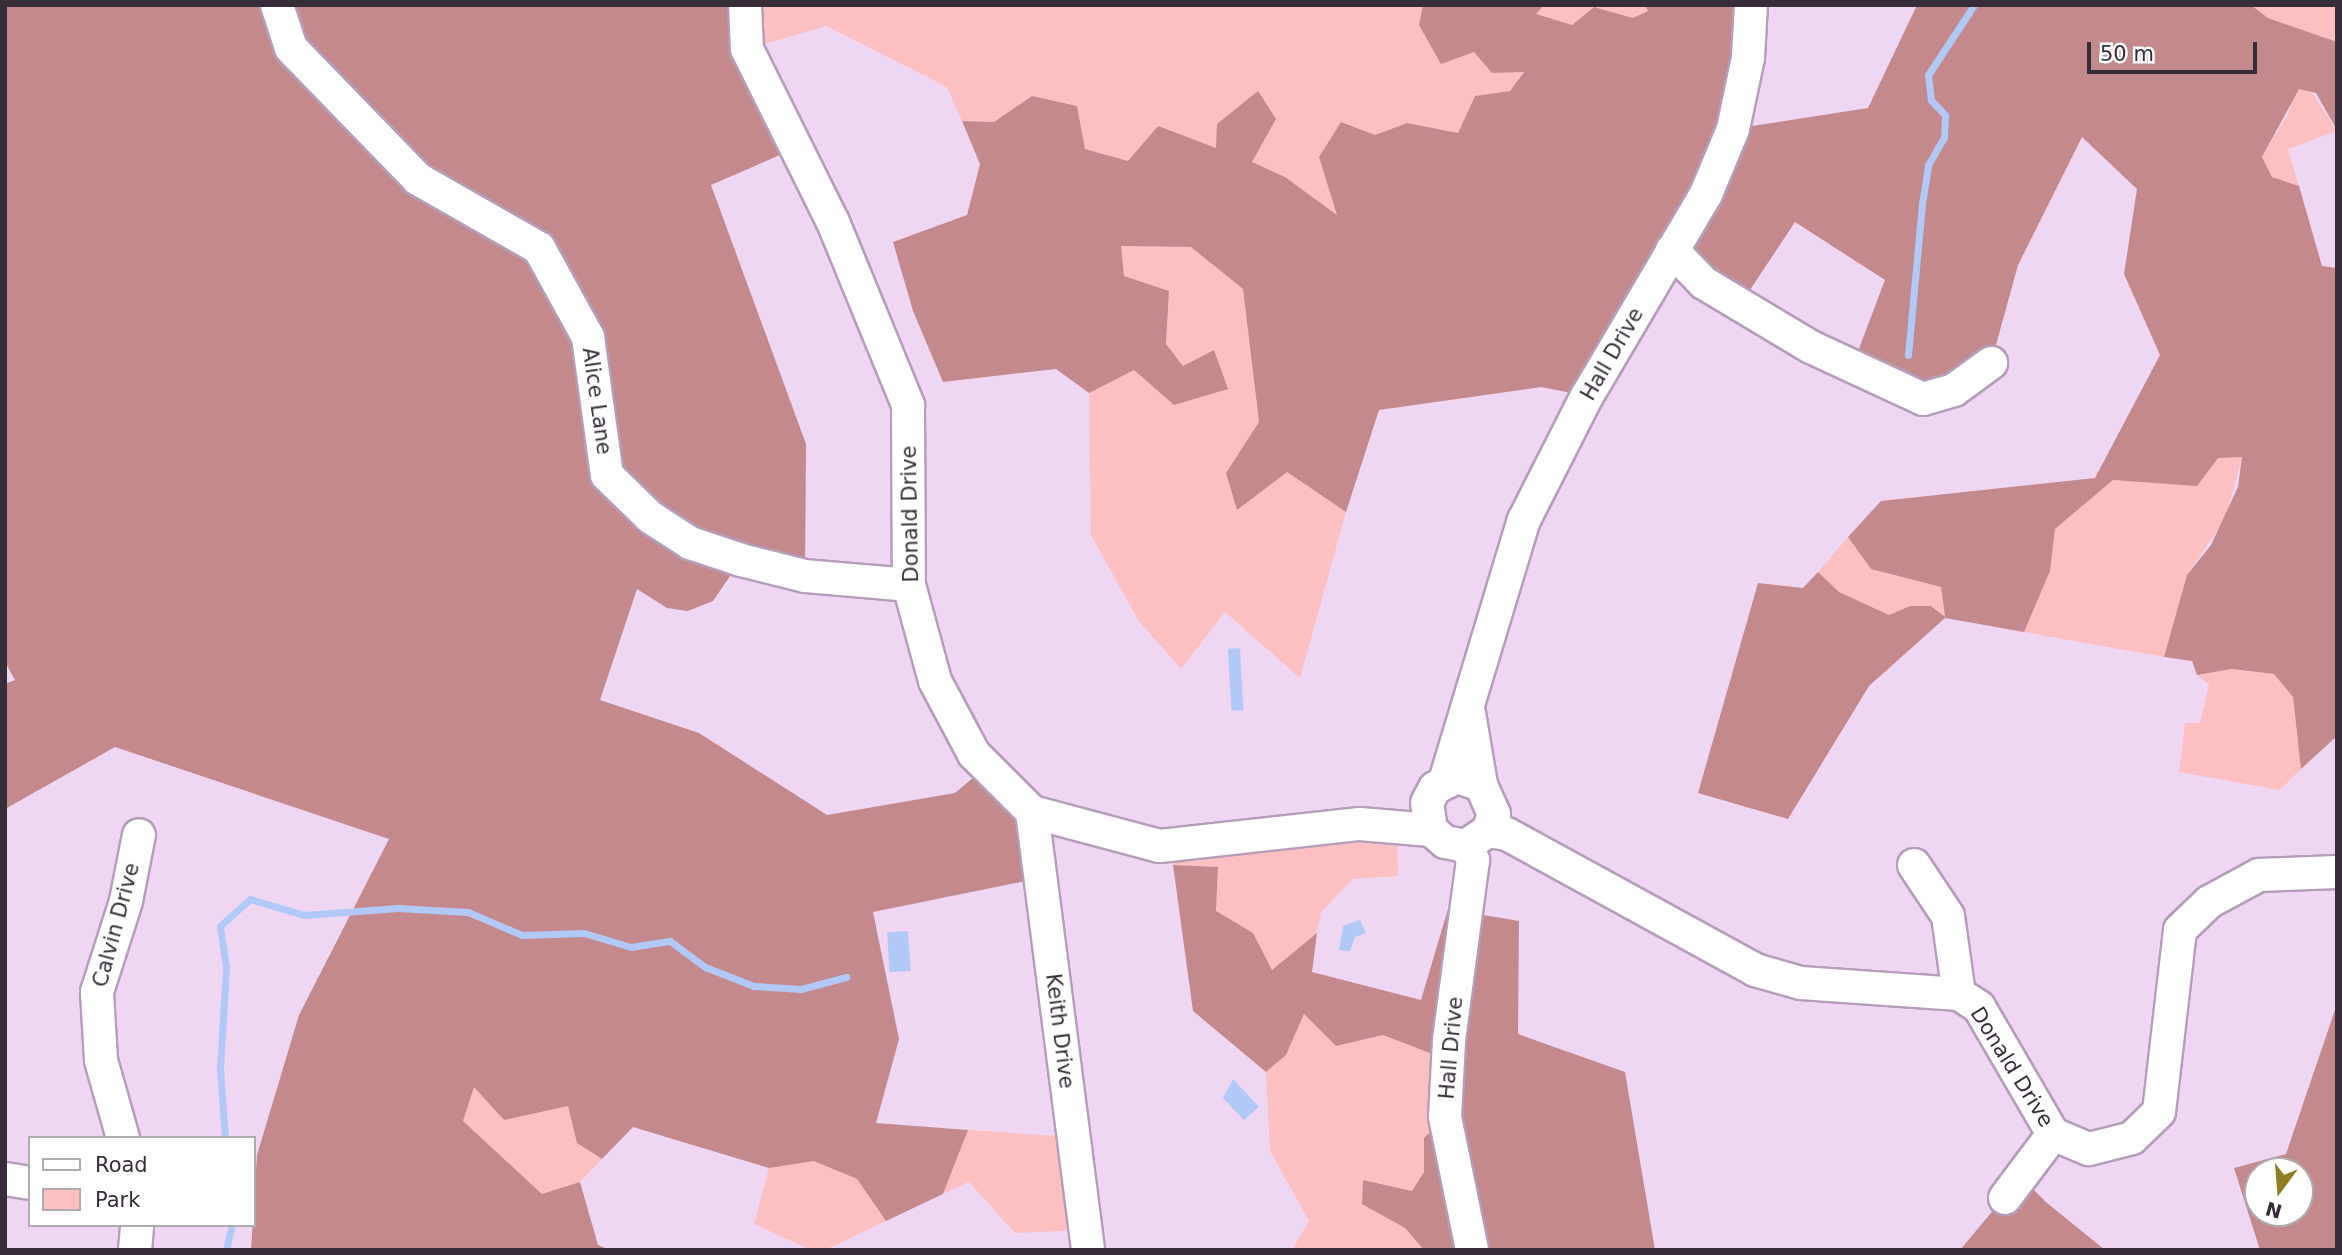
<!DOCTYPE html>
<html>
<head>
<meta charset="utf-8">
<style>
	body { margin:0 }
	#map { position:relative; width:2342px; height:1255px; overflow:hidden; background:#efd7f4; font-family:"DejaVu Sans",sans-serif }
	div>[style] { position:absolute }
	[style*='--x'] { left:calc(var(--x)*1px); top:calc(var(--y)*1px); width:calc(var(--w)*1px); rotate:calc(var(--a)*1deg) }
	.green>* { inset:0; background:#fcc0c3 }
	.forest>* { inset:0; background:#c3898d }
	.water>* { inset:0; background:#b2c9f7; transform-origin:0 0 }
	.stream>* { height:7px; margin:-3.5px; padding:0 3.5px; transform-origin:3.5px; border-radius:3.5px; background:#b2c9f7 }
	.roads { filter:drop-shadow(2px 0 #b59eba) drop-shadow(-2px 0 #b59eba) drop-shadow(0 2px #b59eba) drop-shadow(0 -2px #b59eba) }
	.minor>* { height:32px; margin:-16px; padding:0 16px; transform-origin:16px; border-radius:16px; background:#fff }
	span { translate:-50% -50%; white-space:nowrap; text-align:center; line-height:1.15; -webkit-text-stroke:5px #fff; paint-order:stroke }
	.street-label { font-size:21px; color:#362d38 }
	.frame { position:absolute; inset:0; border:7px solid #362d38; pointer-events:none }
	.legend { position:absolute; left:28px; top:1136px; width:228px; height:91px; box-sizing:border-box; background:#fff; border:2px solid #afabaf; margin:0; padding:9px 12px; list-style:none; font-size:21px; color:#362d38 }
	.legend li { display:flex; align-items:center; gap:14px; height:35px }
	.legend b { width:35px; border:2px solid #afabaf }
	.north { position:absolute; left:2244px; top:1157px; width:70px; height:70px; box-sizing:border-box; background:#fff; border:2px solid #afabaf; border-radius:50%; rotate:196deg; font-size:19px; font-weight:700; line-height:28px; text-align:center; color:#362d38 }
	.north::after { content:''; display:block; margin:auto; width:24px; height:32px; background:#8e7e24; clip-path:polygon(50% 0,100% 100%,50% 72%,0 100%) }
	.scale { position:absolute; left:2087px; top:42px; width:170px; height:32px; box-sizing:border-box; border:4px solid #362d38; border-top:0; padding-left:9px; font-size:21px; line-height:24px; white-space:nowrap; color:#362d38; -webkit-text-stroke:5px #fff; paint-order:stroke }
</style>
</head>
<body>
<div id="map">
	<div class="green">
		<div style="clip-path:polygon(751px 5px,1423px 5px,1419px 25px,1524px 71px,1510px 91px,1475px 96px,1458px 133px,1407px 123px,1375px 135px,1338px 216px,1285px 177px,1252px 162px,1276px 119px,1217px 149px,1128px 161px,1085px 149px,1077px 106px,1032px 96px,994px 122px,962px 121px,947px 87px,826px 26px,747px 49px)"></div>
		<div style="clip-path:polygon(1544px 5px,1645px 5px,1648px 11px,1633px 18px,1594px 7px,1572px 25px,1535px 14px)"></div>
		<div style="clip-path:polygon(2251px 5px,2337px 5px,2337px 42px,2268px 18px)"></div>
		<div style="clip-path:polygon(2309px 88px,2337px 131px,2288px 149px,2299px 186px,2272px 177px,2262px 157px,2289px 113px,2291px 98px,2299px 89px)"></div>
		<div style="clip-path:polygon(1120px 246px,1191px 247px,1243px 289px,1259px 423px,1226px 473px,1237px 509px,1287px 472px,1346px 512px,1300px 678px,1225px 612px,1181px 669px,1138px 620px,1091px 535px,1089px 393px,1134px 370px,1174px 405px,1183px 366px,1166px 344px,1169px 291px,1124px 276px)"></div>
		<div style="clip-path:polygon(2242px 457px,2226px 517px,2187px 575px,2164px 657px,2024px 632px,2050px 571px,2055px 529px,2113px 480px,2167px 482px,2217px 458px)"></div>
		<div style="clip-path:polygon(1848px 537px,1871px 569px,1941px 587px,1945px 618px,1931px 606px,1910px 606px,1889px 615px,1839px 592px,1818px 572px)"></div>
		<div style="clip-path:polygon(2232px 669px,2274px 674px,2293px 697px,2301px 769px,2280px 790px,2179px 772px,2185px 723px,2200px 723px,2209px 685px,2197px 675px)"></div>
		<div style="clip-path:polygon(1397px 827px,1398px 876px,1353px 879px,1321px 912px,1317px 933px,1272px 971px,1253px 933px,1216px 912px,1218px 867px,1173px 865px,1160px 846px)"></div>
		<div style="clip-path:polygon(1304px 1014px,1336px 1046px,1383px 1035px,1448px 1060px,1445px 1117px,1424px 1138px,1424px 1172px,1412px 1191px,1363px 1180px,1362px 1204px,1405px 1228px,1424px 1250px,1292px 1250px,1309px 1221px,1270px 1151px,1266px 1072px,1286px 1055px)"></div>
		<div style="clip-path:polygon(474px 1086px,504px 1120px,568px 1106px,577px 1143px,602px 1159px,580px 1182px,542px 1194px,463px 1121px)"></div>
		<div style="clip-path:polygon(968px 1130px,1074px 1137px,1086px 1230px,1015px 1233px,969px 1182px,943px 1194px)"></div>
		<div style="clip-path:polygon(814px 1160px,857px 1179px,886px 1221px,825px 1250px,811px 1250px,754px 1224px,769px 1168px)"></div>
	</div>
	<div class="forest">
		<div style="clip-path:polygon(5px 5px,745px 5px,796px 148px,711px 185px,806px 444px,805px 576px,741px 560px,713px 601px,688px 611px,667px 608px,637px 589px,600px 700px,699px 733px,827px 815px,955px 793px,987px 766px,1032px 812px,1040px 878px,873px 912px,899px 1039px,876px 1123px,968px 1130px,943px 1194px,886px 1221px,857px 1179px,814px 1161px,769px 1168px,633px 1127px,602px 1159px,577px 1143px,568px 1106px,504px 1120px,474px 1087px,463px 1121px,542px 1194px,580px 1182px,598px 1245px,610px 1250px,251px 1250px,257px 1155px,299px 1015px,389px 839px,115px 747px,5px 809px,5px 684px,15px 680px,5px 662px)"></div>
		<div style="clip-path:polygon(1423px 5px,1544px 5px,1536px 14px,1572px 25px,1594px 7px,1633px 18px,1648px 11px,1645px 5px,1749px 5px,1733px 129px,1868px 108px,1917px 5px,2251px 5px,2268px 18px,2337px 42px,2337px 130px,2316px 93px,2299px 89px,2262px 157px,2272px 177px,2299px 186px,2322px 266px,2337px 268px,2337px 736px,2301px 769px,2293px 697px,2274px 674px,2232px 669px,2197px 675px,2192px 661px,2164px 657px,2187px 575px,2211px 545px,2238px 487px,2242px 457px,2218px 458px,2197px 486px,2113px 480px,2055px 529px,2050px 571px,2024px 632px,1945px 618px,1869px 686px,1788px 819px,1698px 793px,1758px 583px,1803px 588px,1818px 572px,1839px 592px,1889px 615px,1910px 606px,1931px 606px,1945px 617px,1941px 587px,1871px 569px,1848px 537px,1881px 501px,2095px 478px,2160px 355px,2124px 274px,2137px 189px,2082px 137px,2018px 265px,1991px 363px,1954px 390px,1852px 367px,1885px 280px,1795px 222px,1742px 302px,1672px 250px,1587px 396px,1541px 387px,1379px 410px,1346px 512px,1287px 472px,1237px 510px,1226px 473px,1259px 422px,1243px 289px,1191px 247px,1121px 246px,1124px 276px,1169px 291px,1166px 344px,1183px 366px,1214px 350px,1228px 389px,1174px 405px,1134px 370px,1089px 393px,1056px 369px,943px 382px,913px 311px,893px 242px,967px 215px,980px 164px,962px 121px,994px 122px,1032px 96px,1077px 106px,1085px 149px,1128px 161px,1158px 126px,1216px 148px,1217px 124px,1258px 91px,1276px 119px,1252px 162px,1285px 177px,1337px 215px,1319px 157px,1341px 122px,1375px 135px,1407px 123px,1458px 133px,1475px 96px,1510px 91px,1524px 72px,1492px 73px,1474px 52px,1441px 64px,1419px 25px)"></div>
		<div style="clip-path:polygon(1173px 865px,1218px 867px,1216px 911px,1253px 933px,1272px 970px,1317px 933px,1312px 972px,1421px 1000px,1448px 909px,1519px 921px,1518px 1034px,1625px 1072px,1655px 1250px,1424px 1250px,1405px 1228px,1362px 1204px,1363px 1180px,1412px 1191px,1424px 1172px,1424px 1138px,1445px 1117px,1448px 1060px,1383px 1035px,1336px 1046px,1304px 1014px,1286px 1055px,1266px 1072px,1193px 1011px)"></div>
		<div style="clip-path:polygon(evenodd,2337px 1004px,2337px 1250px,2260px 1250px,2234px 1168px,2286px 1154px,2337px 1004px,2258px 1171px,2300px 1171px,2300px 1213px,2258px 1213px,2258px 1171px)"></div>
		<div style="clip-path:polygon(2021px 1177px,2047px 1203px,2105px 1250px,1960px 1250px)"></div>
	</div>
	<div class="water">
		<div style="left:1240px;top:648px;width:62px;height:12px;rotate:87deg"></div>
		<div style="clip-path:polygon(1360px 920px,1366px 933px,1355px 937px,1350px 951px,1339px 950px,1343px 926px)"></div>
		<div style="left:908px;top:931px;width:40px;height:21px;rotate:86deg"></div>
		<div style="clip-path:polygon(1233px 1079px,1259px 1107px,1244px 1120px,1223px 1098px)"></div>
	</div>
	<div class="stream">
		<div style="--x:1908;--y:355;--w:152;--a:-84.7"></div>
		<div style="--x:1922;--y:204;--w:39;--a:-81"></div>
		<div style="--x:1928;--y:165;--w:32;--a:-60"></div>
		<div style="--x:1944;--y:137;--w:22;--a:-87"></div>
		<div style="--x:1945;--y:115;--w:21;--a:-133"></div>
		<div style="--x:1931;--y:100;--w:25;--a:-97"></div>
		<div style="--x:1928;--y:75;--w:84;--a:-56.7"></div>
		<div style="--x:225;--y:1138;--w:69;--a:-94.1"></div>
		<div style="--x:220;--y:1069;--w:102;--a:-86.6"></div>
		<div style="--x:226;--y:967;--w:41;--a:-98.3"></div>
		<div style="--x:220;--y:926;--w:40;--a:-42"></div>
		<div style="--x:250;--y:899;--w:56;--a:16.5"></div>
		<div style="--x:304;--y:915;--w:94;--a:-4.3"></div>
		<div style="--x:398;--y:908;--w:70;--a:3.3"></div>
		<div style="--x:468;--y:912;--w:59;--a:23.1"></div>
		<div style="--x:522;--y:935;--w:62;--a:-1.8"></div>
		<div style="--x:584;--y:933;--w:49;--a:16.6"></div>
		<div style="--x:631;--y:947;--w:39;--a:-9"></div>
		<div style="--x:670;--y:941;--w:44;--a:36.6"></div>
		<div style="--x:705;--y:967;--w:53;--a:21.2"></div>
		<div style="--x:754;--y:986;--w:47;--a:3.7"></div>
		<div style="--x:801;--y:989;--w:47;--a:-14.9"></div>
		<div style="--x:226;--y:1250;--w:26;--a:-77"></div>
	</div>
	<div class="roads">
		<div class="minor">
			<div style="--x:277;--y:5;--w:45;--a:72"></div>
			<div style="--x:291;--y:48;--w:182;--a:45.9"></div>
			<div style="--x:418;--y:179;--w:139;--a:29.7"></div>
			<div style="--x:539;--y:248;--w:102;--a:61.2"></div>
			<div style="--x:588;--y:337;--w:139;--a:82.2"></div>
			<div style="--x:607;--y:475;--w:60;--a:44.3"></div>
			<div style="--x:650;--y:517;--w:48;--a:33"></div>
			<div style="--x:690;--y:543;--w:54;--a:18.4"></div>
			<div style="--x:741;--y:560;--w:66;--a:14"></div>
			<div style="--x:805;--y:576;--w:104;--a:4.9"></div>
			<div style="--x:745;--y:5;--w:44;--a:87.4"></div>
			<div style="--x:747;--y:49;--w:193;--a:63.6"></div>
			<div style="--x:833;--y:222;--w:198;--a:67.7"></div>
			<div style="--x:908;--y:405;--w:180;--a:89.7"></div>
			<div style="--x:909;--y:585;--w:99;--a:74.8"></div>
			<div style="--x:935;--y:681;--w:83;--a:61.9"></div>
			<div style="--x:974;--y:754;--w:82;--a:45"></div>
			<div style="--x:1032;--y:812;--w:132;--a:14.9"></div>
			<div style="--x:1160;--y:846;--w:201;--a:-6.3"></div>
			<div style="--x:1360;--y:824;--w:71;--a:4.8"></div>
			<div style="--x:1672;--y:250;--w:46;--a:45.9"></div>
			<div style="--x:1704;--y:283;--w:125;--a:30.9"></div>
			<div style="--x:1811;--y:347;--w:123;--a:24.9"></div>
			<div style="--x:1923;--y:399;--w:32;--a:-16"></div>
			<div style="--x:1954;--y:390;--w:46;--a:-36.1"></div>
			<div style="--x:1469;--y:713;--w:73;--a:80.5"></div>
			<div style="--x:1481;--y:785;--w:32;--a:66"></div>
			<div style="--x:1494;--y:814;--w:18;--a:109"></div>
			<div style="--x:1488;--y:831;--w:27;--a:146"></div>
			<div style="--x:1466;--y:846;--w:21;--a:-169"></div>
			<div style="--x:1445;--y:842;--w:18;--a:-139"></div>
			<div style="--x:1431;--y:830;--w:27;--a:-98"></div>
			<div style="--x:1427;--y:803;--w:17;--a:-62"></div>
			<div style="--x:1435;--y:788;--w:25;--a:-27"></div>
			<div style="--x:1457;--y:777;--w:25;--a:18"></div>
			<div style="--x:1445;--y:781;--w:273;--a:-73.2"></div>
			<div style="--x:1524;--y:520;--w:139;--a:-63.1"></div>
			<div style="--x:1587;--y:396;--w:234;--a:-59.5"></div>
			<div style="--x:1706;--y:194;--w:70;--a:-67.4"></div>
			<div style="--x:1733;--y:129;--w:73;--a:-78.1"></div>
			<div style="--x:1748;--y:58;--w:53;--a:-86.8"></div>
			<div style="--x:1032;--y:812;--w:442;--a:82.7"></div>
			<div style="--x:1488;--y:831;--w:19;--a:9"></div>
			<div style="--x:1507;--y:834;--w:283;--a:28.7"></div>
			<div style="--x:1755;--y:970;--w:48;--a:15.8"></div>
			<div style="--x:1801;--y:983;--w:158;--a:4"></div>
			<div style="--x:1959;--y:994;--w:24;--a:33"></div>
			<div style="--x:1979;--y:1007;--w:147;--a:59.8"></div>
			<div style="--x:2053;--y:1134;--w:39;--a:23"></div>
			<div style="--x:2089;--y:1149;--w:44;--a:-14.3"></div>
			<div style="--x:2132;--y:1138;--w:37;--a:-44"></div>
			<div style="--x:2159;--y:1112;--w:183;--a:-83.4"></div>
			<div style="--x:2180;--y:930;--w:40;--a:-44"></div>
			<div style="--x:2209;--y:902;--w:57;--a:-28.4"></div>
			<div style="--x:2259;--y:875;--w:78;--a:-2.2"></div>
			<div style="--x:1466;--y:846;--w:16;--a:63"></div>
			<div style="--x:1473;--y:860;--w:183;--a:97.6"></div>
			<div style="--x:1449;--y:1041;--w:76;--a:93"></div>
			<div style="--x:1445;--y:1117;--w:136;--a:78.5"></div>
			<div style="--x:1914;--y:865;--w:61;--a:56.3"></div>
			<div style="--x:1948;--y:916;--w:79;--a:82"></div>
			<div style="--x:123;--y:1138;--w:81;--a:-105.8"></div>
			<div style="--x:101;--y:1060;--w:68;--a:-93.4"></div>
			<div style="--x:97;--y:992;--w:96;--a:-72.3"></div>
			<div style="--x:126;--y:901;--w:67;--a:-78.9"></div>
			<div style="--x:5;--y:1179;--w:25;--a:9"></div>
			<div style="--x:2005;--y:1198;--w:80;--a:-53.1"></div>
			<div style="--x:135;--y:1250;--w:25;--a:-85"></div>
		</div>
	</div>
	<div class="street-label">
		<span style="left:1612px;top:354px;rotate:-60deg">Hall Drive</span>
		<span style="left:597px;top:401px;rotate:82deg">Alice Lane</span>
		<span style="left:910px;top:514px;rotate:-91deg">Donald Drive</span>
		<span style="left:116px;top:925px;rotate:-75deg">Calvin Drive</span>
		<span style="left:1060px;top:1031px;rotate:83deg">Keith Drive</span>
		<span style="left:1451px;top:1048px;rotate:-85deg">Hall Drive</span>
		<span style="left:2012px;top:1067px;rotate:58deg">Donald Drive</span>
	</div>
	<div class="frame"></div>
	<ul class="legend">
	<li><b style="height:9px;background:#fff"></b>Road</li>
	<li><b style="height:19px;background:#fcc0c3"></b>Park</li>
	</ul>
	<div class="north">N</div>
	<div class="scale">50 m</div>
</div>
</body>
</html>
